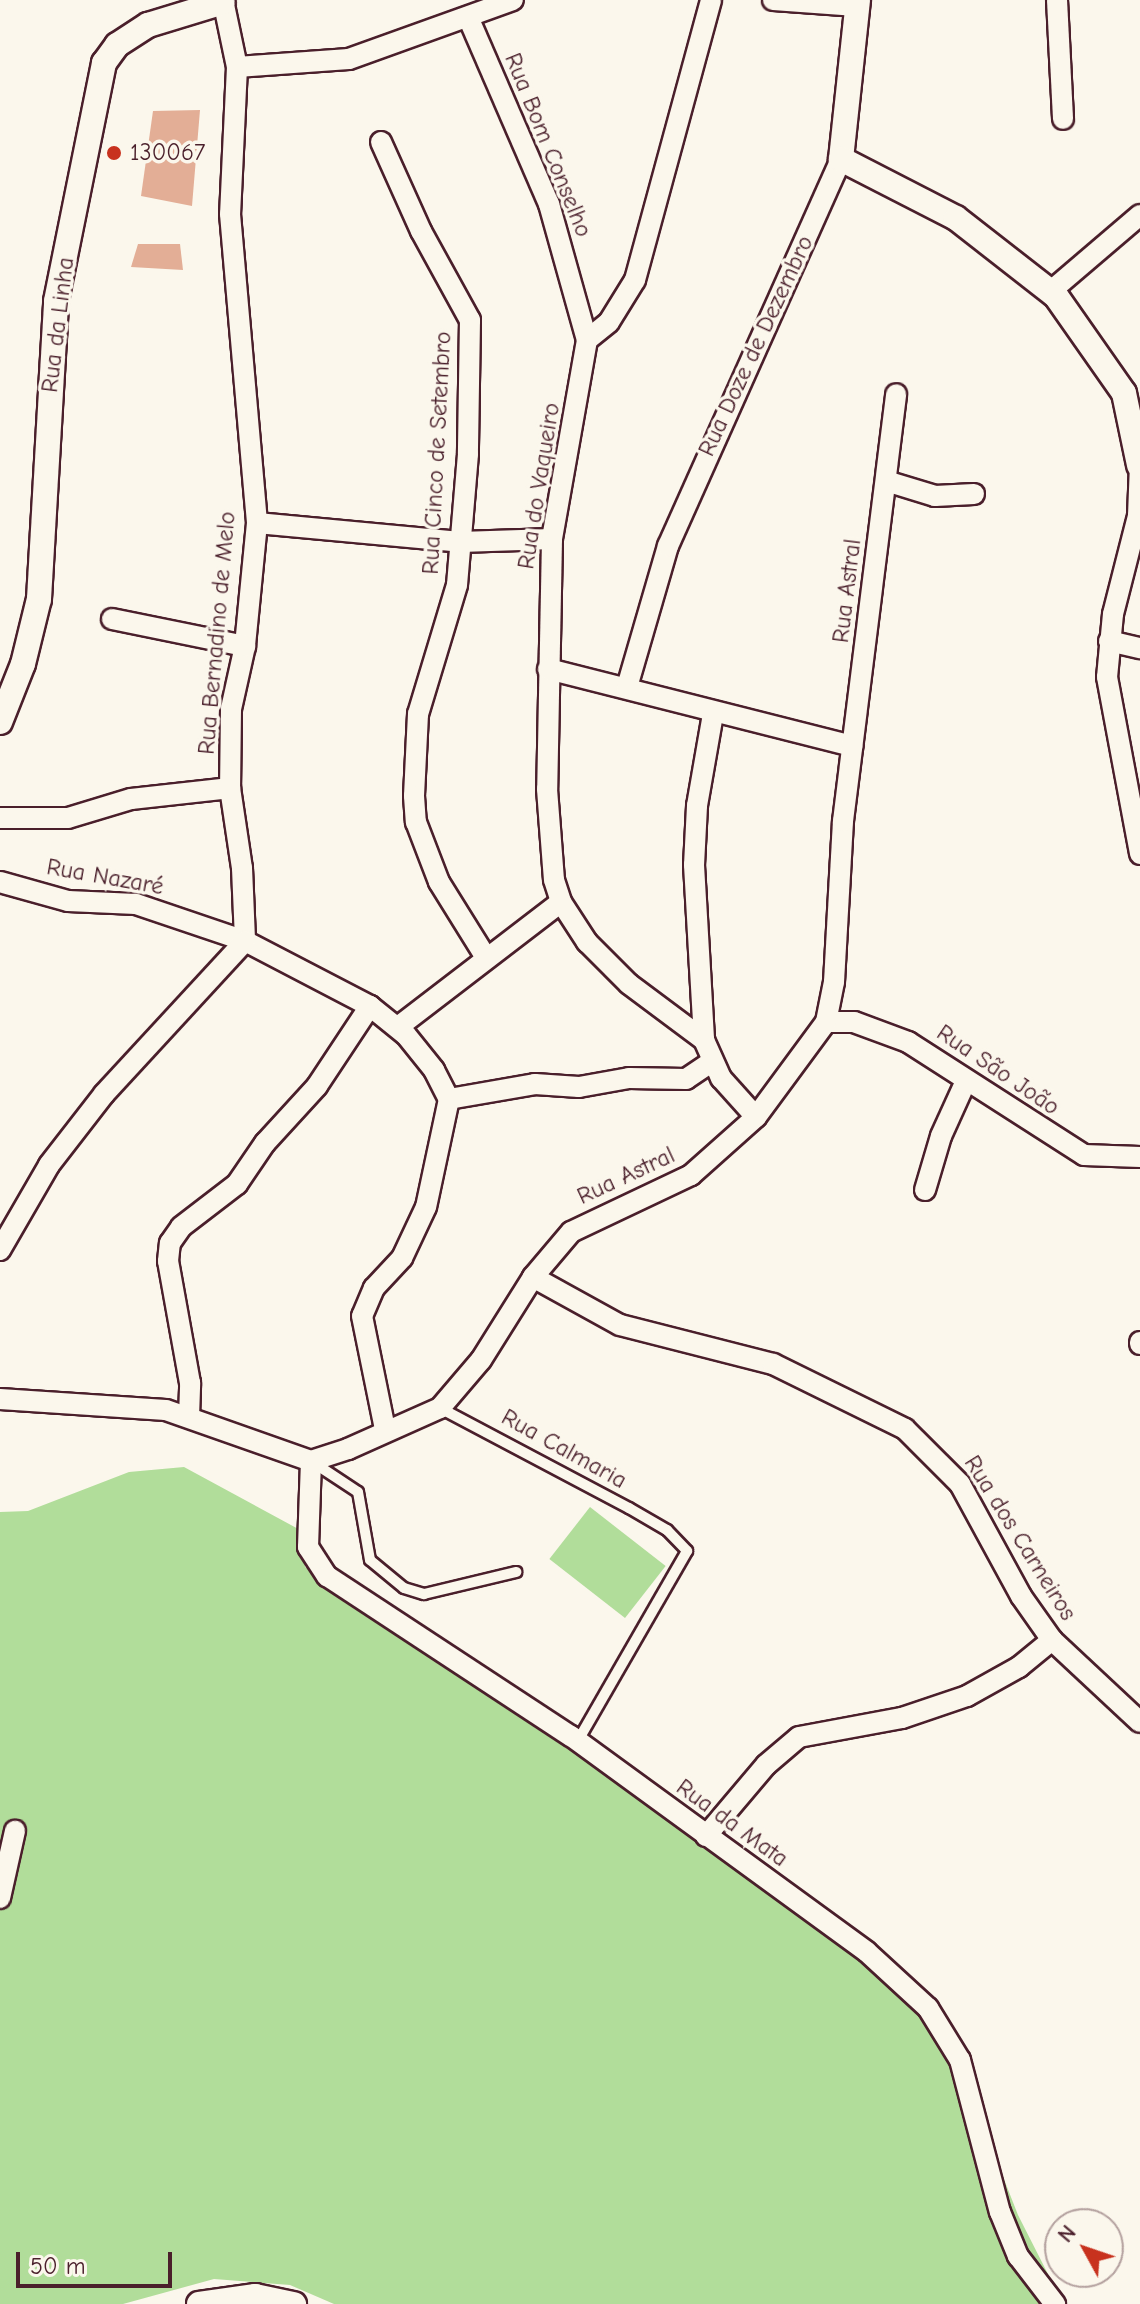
<!DOCTYPE html>
<html>
<head>
<meta charset="utf-8">
<style>
	body { margin:0 }
	#map { position:relative; width:1140px; height:2304px; overflow:hidden; background:#fbf7ec; font-family:"Comic Neue",sans-serif }
	div>[style] { position:absolute }
	[style*='--x'] { left:calc(var(--x)*1px); top:calc(var(--y)*1px); width:calc(var(--w)*1px); rotate:calc(var(--a)*1deg) }
	.green>* { inset:0; background:#b1dd9a; transform-origin:0 0 }
	.building>* { inset:0; background:#e3ae96 }
	.roads { filter:drop-shadow(2px 0 #4a1f2b) drop-shadow(-2px 0 #4a1f2b) drop-shadow(0 2px #4a1f2b) drop-shadow(0 -2px #4a1f2b) }
	.service>* { height:10px; margin:-5px; padding:0 5px; transform-origin:5px; border-radius:5px; background:#fbf7ec }
	.minor>* { height:20px; margin:-10px; padding:0 10px; transform-origin:10px; border-radius:10px; background:#fbf7ec }
	.tertiary>* { height:24px; margin:-12px; padding:0 12px; transform-origin:12px; border-radius:12px; background:#fbf7ec }
	.dots>* { width:22px; height:22px; translate:-50% -50%; box-sizing:border-box; border:4px solid #fbf7ec; border-radius:50% }
	span { translate:-50% -50%; white-space:nowrap; text-align:center; line-height:1.15; -webkit-text-stroke:7px #fbf7ec; paint-order:stroke }
	.street-label { font-size:24px; color:#4a1f2b }
	.poi-label { font-size:24px; color:#4a1f2b }
	.left { translate:0 -50%; text-align:left }
	.north { position:absolute; left:1044px; top:2208px; width:80px; height:80px; box-sizing:border-box; background:#fbf7ec; border:2px solid #b4a19f; border-radius:50%; rotate:310deg; font-size:22px; font-weight:700; line-height:32px; text-align:center; color:#4a1f2b }
	.north::after { content:''; display:block; margin:auto; width:28px; height:36px; background:#c8321e; clip-path:polygon(50% 0,100% 100%,50% 72%,0 100%) }
	.scale { position:absolute; left:16px; top:2252px; width:156px; height:36px; box-sizing:border-box; border:4px solid #4a1f2b; border-top:0; padding-left:10px; font-size:24px; line-height:28px; white-space:nowrap; color:#4a1f2b; -webkit-text-stroke:6px #fbf7ec; paint-order:stroke }
</style>
</head>
<body>
<div id="map">
	<div class="green">
		<div style="clip-path:polygon(184px 1467px,302px 1531px,305px 1567px,865px 1950px,901px 1983px,960px 2067px,1018px 2215px,1050px 2278px,1041px 2304px,334px 2304px,290px 2285px,214px 2279px,123px 2304px,0 2304px,0 1512px,28px 1511px,129px 1472px)"></div>
		<div style="left:590px;top:1507px;width:96px;height:66px;rotate:38deg"></div>
	</div>
	<div class="building">
		<div style="clip-path:polygon(200px 110px,192px 206px,141px 196px,153px 111px)"></div>
		<div style="clip-path:polygon(138px 244px,180px 244px,183px 270px,131px 267px)"></div>
	</div>
	<div class="roads">
		<div class="service">
			<div style="--x:440;--y:1408;--w:214;--a:27.9"></div>
			<div style="--x:629;--y:1508;--w:44;--a:30.1"></div>
			<div style="--x:667;--y:1530;--w:29;--a:46"></div>
			<div style="--x:687;--y:1551;--w:220;--a:119.9"></div>
			<div style="--x:311;--y:1461;--w:56;--a:33.4"></div>
			<div style="--x:358;--y:1492;--w:69;--a:80"></div>
			<div style="--x:370;--y:1560;--w:44;--a:39.5"></div>
			<div style="--x:404;--y:1588;--w:21;--a:17"></div>
			<div style="--x:424;--y:1594;--w:95;--a:-13.4"></div>
		</div>
		<div class="minor">
			<div style="--x:223;--y:0;--w:68;--a:78.2"></div>
			<div style="--x:237;--y:67;--w:147;--a:92.7"></div>
			<div style="--x:230;--y:214;--w:310;--a:85"></div>
			<div style="--x:257;--y:523;--w:124;--a:95.6"></div>
			<div style="--x:245;--y:646;--w:65;--a:102.5"></div>
			<div style="--x:231;--y:709;--w:79;--a:90.7"></div>
			<div style="--x:230;--y:788;--w:81;--a:81.5"></div>
			<div style="--x:242;--y:868;--w:73;--a:87.6"></div>
			<div style="--x:773;--y:0;--w:84;--a:4.1"></div>
			<div style="--x:1057;--y:0;--w:119;--a:87.1"></div>
			<div style="--x:468;--y:17;--w:204;--a:66.6"></div>
			<div style="--x:549;--y:204;--w:141;--a:74.4"></div>
			<div style="--x:587;--y:340;--w:202;--a:100"></div>
			<div style="--x:552;--y:539;--w:250;--a:91.1"></div>
			<div style="--x:547;--y:789;--w:91;--a:85.6"></div>
			<div style="--x:554;--y:880;--w:23;--a:72"></div>
			<div style="--x:561;--y:902;--w:48;--a:57"></div>
			<div style="--x:587;--y:942;--w:59;--a:45"></div>
			<div style="--x:629;--y:984;--w:94;--a:36.7"></div>
			<div style="--x:237;--y:67;--w:112;--a:-4.1"></div>
			<div style="--x:349;--y:59;--w:174;--a:-19.8"></div>
			<div style="--x:381;--y:142;--w:98;--a:65.8"></div>
			<div style="--x:421;--y:231;--w:102;--a:61.2"></div>
			<div style="--x:470;--y:320;--w:134;--a:90.9"></div>
			<div style="--x:468;--y:454;--w:131;--a:94.8"></div>
			<div style="--x:457;--y:585;--w:135;--a:106.8"></div>
			<div style="--x:418;--y:714;--w:82;--a:92.8"></div>
			<div style="--x:414;--y:796;--w:26;--a:86"></div>
			<div style="--x:416;--y:822;--w:64;--a:69"></div>
			<div style="--x:439;--y:882;--w:87;--a:58.1"></div>
			<div style="--x:1051;--y:291;--w:117;--a:-40.5"></div>
			<div style="--x:587;--y:340;--w:28;--a:-39"></div>
			<div style="--x:609;--y:322;--w:49;--a:-58.2"></div>
			<div style="--x:635;--y:280;--w:290;--a:-74.8"></div>
			<div style="--x:1140;--y:464;--w:52;--a:92.2"></div>
			<div style="--x:1138;--y:516;--w:101;--a:104.3"></div>
			<div style="--x:1113;--y:614;--w:63;--a:95.4"></div>
			<div style="--x:1107;--y:677;--w:180;--a:79.4"></div>
			<div style="--x:886;--y:481;--w:51;--a:17"></div>
			<div style="--x:935;--y:496;--w:39;--a:-3"></div>
			<div style="--x:257;--y:523;--w:204;--a:5.3"></div>
			<div style="--x:460;--y:542;--w:92;--a:-1.9"></div>
			<div style="--x:112;--y:619;--w:136;--a:11.5"></div>
			<div style="--x:1109;--y:641;--w:32;--a:13"></div>
			<div style="--x:548;--y:669;--w:314;--a:14.2"></div>
			<div style="--x:627;--y:687;--w:147;--a:-73.8"></div>
			<div style="--x:668;--y:546;--w:424;--a:-65.9"></div>
			<div style="--x:713;--y:714;--w:93;--a:99.9"></div>
			<div style="--x:697;--y:806;--w:59;--a:92.9"></div>
			<div style="--x:694;--y:865;--w:175;--a:86.7"></div>
			<div style="--x:704;--y:1040;--w:42;--a:65.9"></div>
			<div style="--x:721;--y:1078;--w:52;--a:48.1"></div>
			<div style="--x:0;--y:818;--w:68;--a:0"></div>
			<div style="--x:68;--y:818;--w:66;--a:-16.8"></div>
			<div style="--x:131;--y:799;--w:100;--a:-6.3"></div>
			<div style="--x:0;--y:882;--w:71;--a:15.6"></div>
			<div style="--x:68;--y:901;--w:68;--a:2.5"></div>
			<div style="--x:136;--y:904;--w:115;--a:18.7"></div>
			<div style="--x:245;--y:941;--w:141;--a:27.5"></div>
			<div style="--x:370;--y:1006;--w:46;--a:38.9"></div>
			<div style="--x:406;--y:1035;--w:45;--a:51.3"></div>
			<div style="--x:434;--y:1070;--w:33;--a:63"></div>
			<div style="--x:449;--y:1099;--w:110;--a:102"></div>
			<div style="--x:426;--y:1207;--w:56;--a:115.2"></div>
			<div style="--x:402;--y:1258;--w:41;--a:133"></div>
			<div style="--x:374;--y:1288;--w:30;--a:113"></div>
			<div style="--x:362;--y:1316;--w:115;--a:78.5"></div>
			<div style="--x:826;--y:1022;--w:28;--a:0"></div>
			<div style="--x:854;--y:1022;--w:58;--a:20.3"></div>
			<div style="--x:908;--y:1042;--w:209;--a:32.7"></div>
			<div style="--x:1084;--y:1155;--w:56;--a:2"></div>
			<div style="--x:398;--y:1027;--w:205;--a:-37.5"></div>
			<div style="--x:449;--y:1099;--w:87;--a:-9.9"></div>
			<div style="--x:535;--y:1084;--w:44;--a:3.9"></div>
			<div style="--x:579;--y:1087;--w:51;--a:-10.2"></div>
			<div style="--x:629;--y:1078;--w:57;--a:1"></div>
			<div style="--x:686;--y:1079;--w:30;--a:-34"></div>
			<div style="--x:925;--y:1190;--w:56;--a:-73.5"></div>
			<div style="--x:941;--y:1136;--w:60;--a:-65.6"></div>
			<div style="--x:0;--y:1250;--w:98;--a:-60"></div>
			<div style="--x:49;--y:1165;--w:90;--a:-52.2"></div>
			<div style="--x:104;--y:1094;--w:208;--a:-47.3"></div>
			<div style="--x:533;--y:1277;--w:99;--a:28.9"></div>
			<div style="--x:620;--y:1325;--w:158;--a:14.3"></div>
			<div style="--x:773;--y:1364;--w:147;--a:26.2"></div>
			<div style="--x:905;--y:1429;--w:78;--a:45"></div>
			<div style="--x:960;--y:1484;--w:128;--a:61.4"></div>
			<div style="--x:1021;--y:1596;--w:54;--a:54.8"></div>
			<div style="--x:1052;--y:1640;--w:120;--a:43"></div>
			<div style="--x:1140;--y:1342;--w:2;--a:90"></div>
			<div style="--x:0;--y:1399;--w:166;--a:3.8"></div>
			<div style="--x:166;--y:1410;--w:154;--a:19.4"></div>
			<div style="--x:311;--y:1461;--w:39;--a:-18"></div>
			<div style="--x:348;--y:1449;--w:101;--a:-24"></div>
			<div style="--x:440;--y:1408;--w:63;--a:-49.5"></div>
			<div style="--x:481;--y:1360;--w:98;--a:-57.9"></div>
			<div style="--x:533;--y:1277;--w:59;--a:-49.8"></div>
			<div style="--x:571;--y:1232;--w:133;--a:-25.4"></div>
			<div style="--x:691;--y:1175;--w:87;--a:-41.7"></div>
			<div style="--x:756;--y:1117;--w:118;--a:-53.6"></div>
			<div style="--x:826;--y:1022;--w:41;--a:-78.7"></div>
			<div style="--x:834;--y:982;--w:161;--a:-86.8"></div>
			<div style="--x:843;--y:821;--w:430;--a:-82.9"></div>
			<div style="--x:189;--y:1417;--w:34;--a:-88"></div>
			<div style="--x:190;--y:1383;--w:124;--a:-100.2"></div>
			<div style="--x:168;--y:1261;--w:18;--a:-84"></div>
			<div style="--x:170;--y:1243;--w:19;--a:-55"></div>
			<div style="--x:181;--y:1227;--w:71;--a:-37.5"></div>
			<div style="--x:237;--y:1184;--w:50;--a:-55.7"></div>
			<div style="--x:265;--y:1143;--w:77;--a:-47.6"></div>
			<div style="--x:317;--y:1086;--w:96;--a:-56.5"></div>
			<div style="--x:311;--y:1461;--w:86;--a:92"></div>
			<div style="--x:308;--y:1547;--w:35;--a:57"></div>
			<div style="--x:327;--y:1576;--w:292;--a:33.3"></div>
			<div style="--x:571;--y:1736;--w:366;--a:36.1"></div>
			<div style="--x:867;--y:1952;--w:83;--a:42.6"></div>
			<div style="--x:928;--y:2008;--w:61;--a:58.4"></div>
			<div style="--x:960;--y:2060;--w:157;--a:75.3"></div>
			<div style="--x:1000;--y:2212;--w:48;--a:67.8"></div>
			<div style="--x:1018;--y:2256;--w:61;--a:52.4"></div>
			<div style="--x:706;--y:1836;--w:93;--a:-49.8"></div>
			<div style="--x:766;--y:1765;--w:43;--a:-40.3"></div>
			<div style="--x:799;--y:1737;--w:105;--a:-10.5"></div>
			<div style="--x:902;--y:1718;--w:69;--a:-18.7"></div>
			<div style="--x:967;--y:1696;--w:60;--a:-29.1"></div>
			<div style="--x:1019;--y:1667;--w:43;--a:-39.3"></div>
			<div style="--x:0;--y:1898;--w:69;--a:-77.4"></div>
		</div>
		<div class="tertiary">
			<div style="--x:858;--y:0;--w:160;--a:96.1"></div>
			<div style="--x:841;--y:159;--w:129;--a:27.2"></div>
			<div style="--x:956;--y:218;--w:127;--a:38"></div>
			<div style="--x:1056;--y:296;--w:118;--a:55"></div>
			<div style="--x:1124;--y:393;--w:74;--a:78.2"></div>
			<div style="--x:0;--y:722;--w:62;--a:-68.4"></div>
			<div style="--x:23;--y:664;--w:67;--a:-76.2"></div>
			<div style="--x:39;--y:599;--w:298;--a:-86.7"></div>
			<div style="--x:56;--y:301;--w:243;--a:-78.6"></div>
			<div style="--x:104;--y:63;--w:22;--a:-54"></div>
			<div style="--x:117;--y:45;--w:37;--a:-33"></div>
			<div style="--x:148;--y:25;--w:78;--a:-17"></div>
			<div style="--x:199;--y:2304;--w:57;--a:-8.1"></div>
			<div style="--x:255;--y:2296;--w:40;--a:12"></div>
		</div>
	</div>
	<div class="dots">
		<div style="left:114px;top:153px;background:#c8321e"></div>
	</div>
	<div class="street-label">
		<span style="left:548px;top:145px;rotate:68deg">Rua Bom Conselho</span>
		<span style="left:58px;top:325px;rotate:-83deg">Rua da Linha</span>
		<span style="left:756px;top:346px;rotate:-65deg">Rua Doze de Dezembro</span>
		<span style="left:437px;top:453px;rotate:-87deg">Rua Cinco de Setembro</span>
		<span style="left:539px;top:486px;rotate:-81deg">Rua do Vaqueiro</span>
		<span style="left:847px;top:591px;rotate:-83deg">Rua Astral</span>
		<span style="left:217px;top:633px;rotate:-85deg">Rua Bernadino de Melo</span>
		<span style="left:105px;top:877px;rotate:10deg">Rua Nazaré</span>
		<span style="left:998px;top:1070px;rotate:34deg">Rua São João</span>
		<span style="left:626px;top:1176px;rotate:-25deg">Rua Astral</span>
		<span style="left:564px;top:1449px;rotate:29deg">Rua Calmaria</span>
		<span style="left:1020px;top:1538px;rotate:58deg">Rua dos Carneiros</span>
		<span style="left:732px;top:1823px;rotate:36deg">Rua da Mata</span>
	</div>
	<div class="poi-label">
		<span class="left" style="left:130px;top:153px">130067</span>
	</div>
	<div class="north">N</div>
	<div class="scale">50 m</div>
</div>
</body>
</html>
